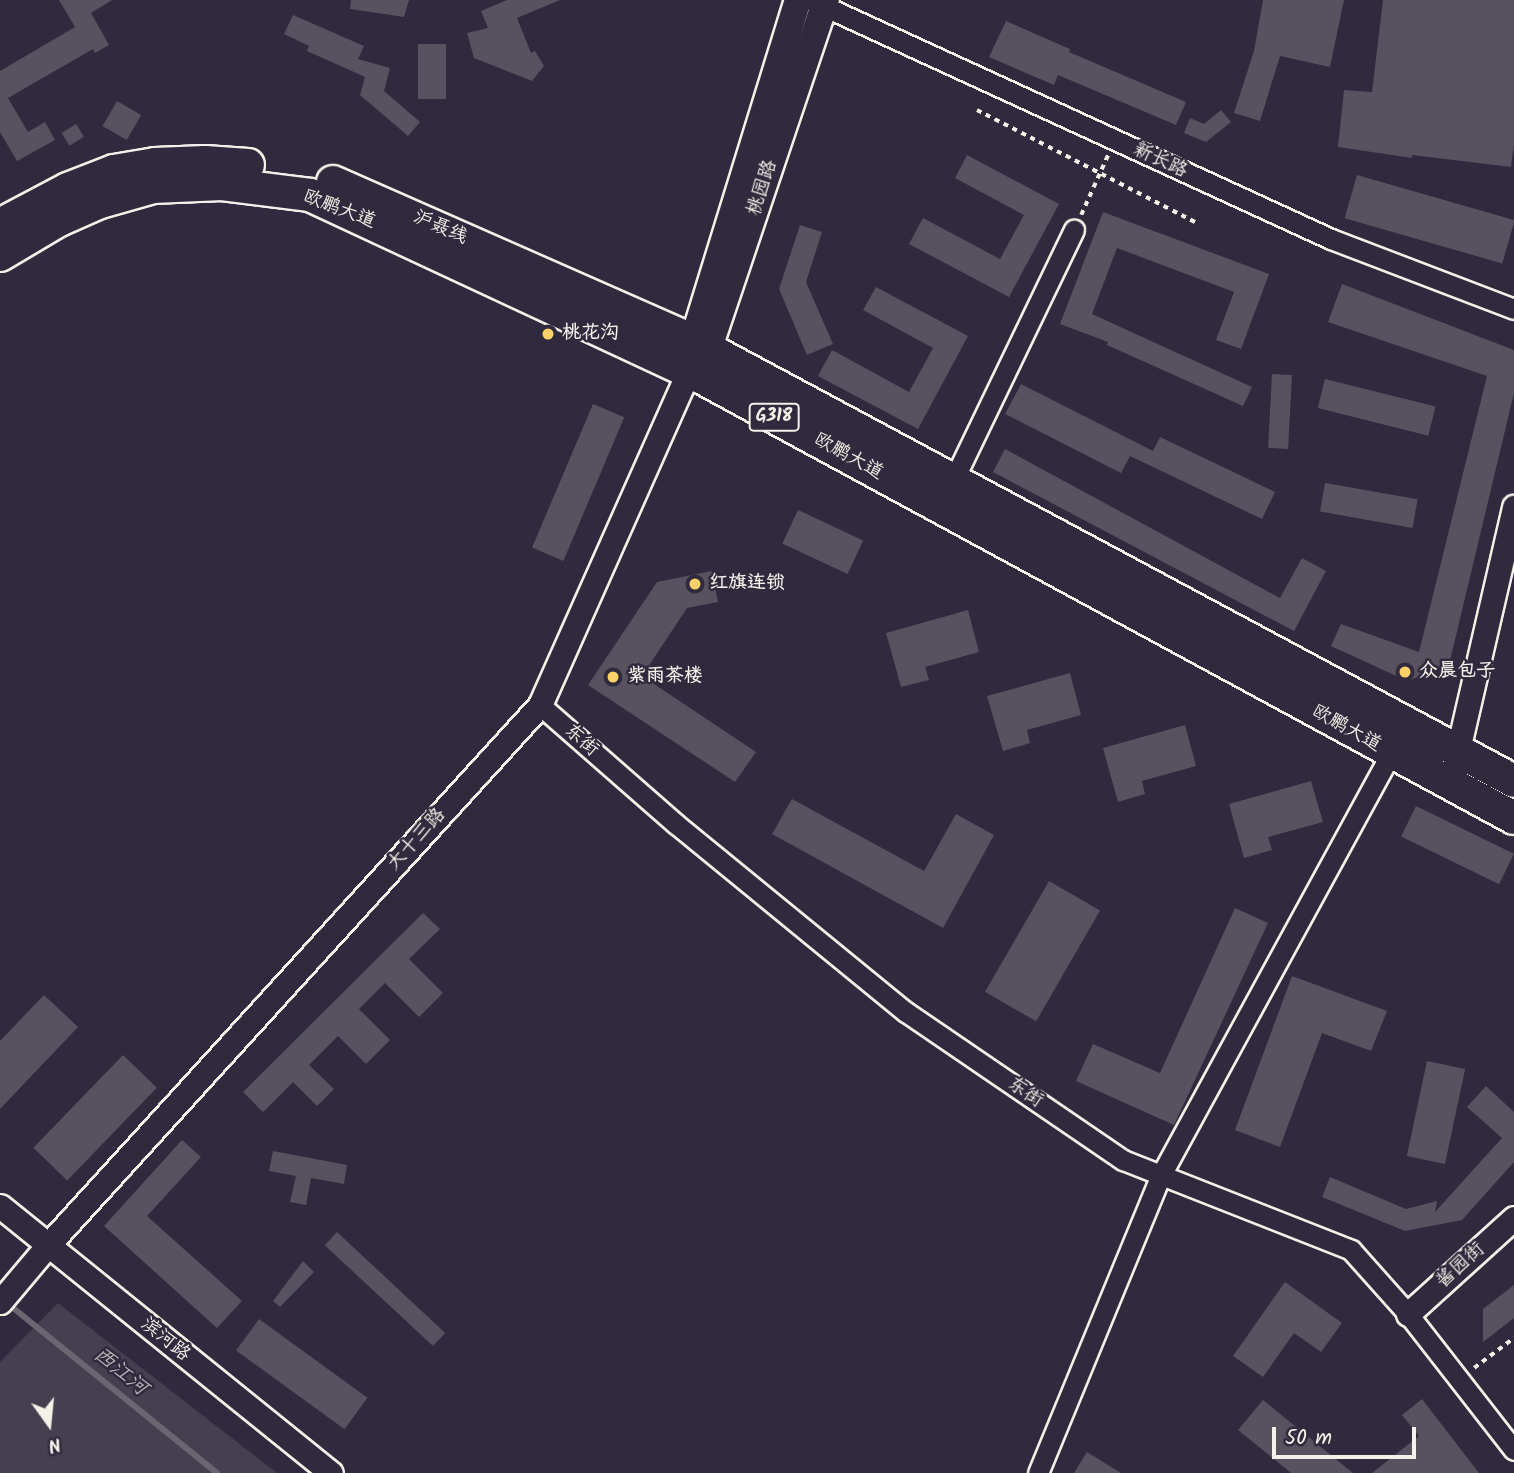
<!DOCTYPE html>
<html>
<head>
<meta charset="utf-8">
<style>
	body { margin:0 }
	#map { position:relative; width:1514px; height:1473px; overflow:hidden; background:#2f2a3d; font-family:Kalam,"LXGW WenKai TC",sans-serif }
	div>[style] { position:absolute }
	[style*='--x'] { left:calc(var(--x)*1px); top:calc(var(--y)*1px); width:calc(var(--w)*1px); rotate:calc(var(--a)*1deg) }
	.green>* { inset:0; background:#454050 }
	.stream>* { height:6px; margin:-3px; padding:0 3px; transform-origin:3px; border-radius:3px; background:#6a6670 }
	.building>* { inset:0; background:#56525f; transform-origin:0 0 }
	.path>* { height:3.5px; margin-top:-1.75px; transform-origin:0; background:repeating-linear-gradient(90deg,#f4f1e8 0 5px,transparent 0 10px) }
	.roads { filter:drop-shadow(2px 0 #f4f1e8) drop-shadow(-2px 0 #f4f1e8) drop-shadow(0 2px #f4f1e8) drop-shadow(0 -2px #f4f1e8) }
	.minor>* { height:19px; margin:-9.5px; padding:0 9.5px; transform-origin:9.5px; border-radius:9.5px; background:#2f2a3d }
	.tertiary>* { height:23px; margin:-11.5px; padding:0 11.5px; transform-origin:11.5px; border-radius:11.5px; background:#2f2a3d }
	.secondary>* { height:26px; margin:-13px; padding:0 13px; transform-origin:13px; border-radius:13px; background:#2f2a3d }
	.trunk>* { height:32px; margin:-16px; padding:0 16px; transform-origin:16px; border-radius:16px; background:#2f2a3d }
	.dots>* { width:19px; height:19px; translate:-50% -50%; box-sizing:border-box; border:4px solid #2f2a3d; border-radius:50% }
	span { translate:-50% -50%; white-space:nowrap; text-align:center; line-height:1.15; -webkit-text-stroke:5px #2f2a3d; paint-order:stroke }
	.shield-label span { padding:2px 5px; background:#2f2a3d; border:2px solid; border-radius:5px; -webkit-text-stroke-width:0 }
	.shield-label { font-size:18px; color:#f4f1e8; font-weight:700 }
	.street-label { font-size:19px; color:#f4f1e8 }
	.poi-label { font-size:19px; color:#f4f1e8; font-weight:700 }
	.left { translate:0 -50%; text-align:left }
	.water-label { font-size:21px; color:#b6b2b2; font-style:italic }
	.north { position:absolute; left:14px; top:1389px; width:70px; height:70px; -webkit-text-stroke:5px #2f2a3d; paint-order:stroke; rotate:165deg; font-size:19px; font-weight:700; line-height:28px; text-align:center; color:#f4f1e8 }
	.north::after { content:''; display:block; margin:auto; width:24px; height:32px; background:#f4f1e8; clip-path:polygon(50% 0,100% 100%,50% 72%,0 100%) }
	.scale { position:absolute; left:1272px; top:1427px; width:144px; height:32px; box-sizing:border-box; border:4px solid #f4f1e8; border-top:0; padding-left:9px; font-size:21px; line-height:24px; white-space:nowrap; color:#f4f1e8; -webkit-text-stroke:5px #2f2a3d; paint-order:stroke }
</style>
</head>
<body>
<div id="map">
	<div class="green">
		<div style="clip-path:polygon(58px 1303px,277px 1473px,0 1473px,0 1362px)"></div>
	</div>
	<div class="stream">
		<div style="--x:7;--y:1303;--w:270;--a:39"></div>
	</div>
	<div class="building">
		<div style="clip-path:polygon(59px 0,112px 0,91px 13px,109px 45px,95px 53px,93px 49px,8px 98px,28px 132px,45px 122px,55px 140px,17px 161px,0 132px,0 71px,75px 27px)"></div>
		<div style="clip-path:polygon(351px 0,409px 0,404px 17px,350px 9px)"></div>
		<div style="clip-path:polygon(507px 0,560px 0,517px 18px,531px 53px,535px 51px,544px 66px,532px 81px,474px 58px,467px 33px,488px 28px,481px 11px)"></div>
		<div style="clip-path:polygon(1263px 0,1344px 0,1330px 67px,1280px 56px,1260px 121px,1234px 113px,1254px 51px)"></div>
		<div style="clip-path:polygon(1383px 0,1514px 0,1514px 144px,1511px 167px,1412px 155px,1412px 158px,1338px 147px,1344px 90px,1372px 92px)"></div>
		<div style="clip-path:polygon(293px 15px,364px 46px,358px 59px,390px 68px,384px 91px,420px 122px,408px 136px,360px 95px,365px 77px,307px 51px,309px 46px,284px 34px)"></div>
		<div style="clip-path:polygon(1006px 21px,1070px 49px,1069px 52px,1186px 102px,1176px 125px,1058px 75px,1054px 85px,989px 57px)"></div>
		<div style="left:418px;top:44px;width:28px;height:55px"></div>
		<div style="left:117px;top:101px;width:28px;height:29px;rotate:30deg"></div>
		<div style="clip-path:polygon(1221px 110px,1231px 122px,1206px 142px,1184px 133px,1190px 118px,1204px 124px)"></div>
		<div style="left:76px;top:124px;width:15px;height:17px;rotate:58deg"></div>
		<div style="clip-path:polygon(967px 155px,1059px 204px,1009px 297px,909px 244px,923px 218px,1000px 259px,1024px 215px,955px 178px)"></div>
		<div style="left:1357px;top:175px;width:164px;height:45px;rotate:16deg"></div>
		<div style="clip-path:polygon(1103px 212px,1269px 274px,1241px 349px,1216px 340px,1234px 292px,1117px 248px,1092px 314px,1252px 387px,1243px 406px,1107px 345px,1108px 342px,1060px 324px)"></div>
		<div style="clip-path:polygon(800px 225px,822px 232px,806px 282px,833px 344px,807px 355px,779px 289px)"></div>
		<div style="clip-path:polygon(1342px 284px,1514px 350px,1514px 393px,1449px 665px,1407px 681px,1331px 646px,1341px 624px,1419px 652px,1487px 376px,1328px 322px)"></div>
		<div style="clip-path:polygon(876px 287px,968px 336px,918px 429px,818px 376px,832px 350px,909px 392px,933px 348px,863px 310px)"></div>
		<div style="left:1272px;top:374px;width:20px;height:74px;rotate:3deg"></div>
		<div style="left:1325px;top:379px;width:114px;height:30px;rotate:14deg"></div>
		<div style="clip-path:polygon(1021px 384px,1153px 451px,1160px 437px,1275px 492px,1262px 519px,1130px 456px,1121px 473px,1005px 414px)"></div>
		<div style="left:593px;top:404px;width:34px;height:156px;rotate:23deg"></div>
		<div style="clip-path:polygon(1005px 449px,1280px 598px,1302px 558px,1326px 571px,1294px 631px,993px 472px)"></div>
		<div style="left:1325px;top:483px;width:94px;height:29px;rotate:10deg"></div>
		<div style="left:798px;top:510px;width:72px;height:37px;rotate:25deg"></div>
		<div style="clip-path:polygon(712px 571px,718px 602px,687px 608px,642px 676px,756px 752px,735px 782px,588px 685px,657px 582px)"></div>
		<div style="clip-path:polygon(968px 610px,979px 652px,925px 667px,929px 680px,901px 687px,886px 633px)"></div>
		<div style="clip-path:polygon(1070px 673px,1081px 715px,1027px 730px,1030px 743px,1003px 751px,987px 696px)"></div>
		<div style="clip-path:polygon(1185px 725px,1196px 766px,1142px 781px,1145px 794px,1118px 802px,1103px 748px)"></div>
		<div style="clip-path:polygon(1311px 781px,1323px 822px,1268px 837px,1272px 850px,1244px 858px,1229px 804px)"></div>
		<div style="clip-path:polygon(792px 799px,924px 871px,956px 814px,994px 835px,943px 928px,772px 834px)"></div>
		<div style="left:1416px;top:806px;width:109px;height:34px;rotate:26deg"></div>
		<div style="left:1049px;top:881px;width:59px;height:128px;rotate:30deg"></div>
		<div style="clip-path:polygon(1235px 908px,1268px 923px,1174px 1125px,1076px 1081px,1093px 1044px,1160px 1073px)"></div>
		<div style="clip-path:polygon(423px 913px,440px 929px,409px 959px,443px 993px,419px 1017px,385px 983px,359px 1009px,390px 1040px,366px 1064px,338px 1036px,309px 1065px,334px 1089px,317px 1106px,293px 1082px,263px 1112px,243px 1092px)"></div>
		<div style="clip-path:polygon(1292px 976px,1387px 1011px,1371px 1051px,1322px 1033px,1280px 1147px,1235px 1130px)"></div>
		<div style="clip-path:polygon(44px 995px,78px 1027px,0 1109px,0 1041px)"></div>
		<div style="left:123px;top:1055px;width:47px;height:129px;rotate:44deg"></div>
		<div style="left:1427px;top:1061px;width:39px;height:97px;rotate:12deg"></div>
		<div style="clip-path:polygon(1486px 1086px,1514px 1112px,1514px 1162px,1462px 1220px,1405px 1231px,1322px 1197px,1330px 1177px,1406px 1209px,1437px 1201px,1435px 1212px,1502px 1138px,1467px 1107px)"></div>
		<div style="clip-path:polygon(182px 1140px,201px 1157px,147px 1216px,242px 1301px,217px 1328px,104px 1226px)"></div>
		<div style="clip-path:polygon(273px 1151px,347px 1165px,344px 1184px,311px 1178px,306px 1205px,290px 1202px,296px 1176px,269px 1171px)"></div>
		<div style="left:337px;top:1232px;width:148px;height:18px;rotate:43deg"></div>
		<div style="clip-path:polygon(303px 1261px,314px 1272px,280px 1307px,273px 1301px)"></div>
		<div style="clip-path:polygon(1285px 1282px,1342px 1323px,1321px 1352px,1294px 1333px,1263px 1377px,1233px 1356px)"></div>
		<div style="clip-path:polygon(1514px 1285px,1514px 1318px,1483px 1342px,1483px 1309px)"></div>
		<div style="left:259px;top:1319px;width:134px;height:39px;rotate:36deg"></div>
		<div style="clip-path:polygon(1422px 1399px,1479px 1473px,1372px 1473px,1419px 1436px,1402px 1415px)"></div>
		<div style="clip-path:polygon(1263px 1400px,1353px 1473px,1291px 1473px,1238px 1430px)"></div>
		<div style="clip-path:polygon(1087px 1452px,1121px 1473px,1074px 1473px)"></div>
	</div>
	<div class="path">
		<div style="--x:977;--y:110;--w:247;--a:27.2"></div>
		<div style="--x:1081;--y:215;--w:66;--a:-65.8"></div>
		<div style="--x:1474;--y:1368;--w:50;--a:-36.9"></div>
	</div>
	<div class="roads">
		<div class="minor">
			<div style="--x:813;--y:1;--w:570;--a:24.68"></div>
			<div style="--x:1331;--y:239;--w:196;--a:20.9"></div>
			<div style="--x:953;--y:481;--w:279;--a:-64.3"></div>
			<div style="--x:540;--y:705;--w:181;--a:41.2"></div>
			<div style="--x:676;--y:824;--w:297;--a:39.3"></div>
			<div style="--x:906;--y:1012;--w:263;--a:34.3"></div>
			<div style="--x:1123;--y:1160;--w:245;--a:21.5"></div>
			<div style="--x:1351;--y:1250;--w:86;--a:48.3"></div>
			<div style="--x:1408;--y:1314;--w:172;--a:52.1"></div>
			<div style="--x:1038;--y:1473;--w:322;--a:-67.6"></div>
			<div style="--x:1161;--y:1175;--w:492;--a:-61.4"></div>
		</div>
		<div class="tertiary">
			<div style="--x:1455;--y:763;--w:263;--a:-77"></div>
			<div style="--x:0;--y:1206;--w:425;--a:38.9"></div>
			<div style="--x:0;--y:1302;--w:75;--a:-49.9"></div>
			<div style="--x:48;--y:1245;--w:731;--a:-47.66"></div>
			<div style="--x:540;--y:705;--w:366;--a:-66"></div>
			<div style="--x:1408;--y:1314;--w:143;--a:-42.2"></div>
		</div>
		<div class="secondary">
			<div style="--x:685;--y:358;--w:19;--a:-65"></div>
			<div style="--x:693;--y:341;--w:357;--a:-72.9"></div>
			<div style="--x:702;--y:368;--w:388;--a:-71.4"></div>
		</div>
		<div class="trunk">
			<div style="--x:333;--y:182;--w:394;--a:23.8"></div>
			<div style="--x:693;--y:341;--w:931;--a:28.19"></div>
			<div style="--x:0;--y:225;--w:77;--a:-27.9"></div>
			<div style="--x:68;--y:189;--w:49;--a:-21.4"></div>
			<div style="--x:114;--y:171;--w:42;--a:-9.7"></div>
			<div style="--x:155;--y:164;--w:50;--a:-2.3"></div>
			<div style="--x:205;--y:162;--w:43;--a:4"></div>
			<div style="--x:0;--y:255;--w:69;--a:-30.7"></div>
			<div style="--x:59;--y:220;--w:45;--a:-23.7"></div>
			<div style="--x:100;--y:202;--w:55;--a:-15.8"></div>
			<div style="--x:153;--y:187;--w:69;--a:-2.5"></div>
			<div style="--x:222;--y:184;--w:89;--a:7.1"></div>
			<div style="--x:310;--y:195;--w:429;--a:25"></div>
			<div style="--x:699;--y:376;--w:927;--a:28.47"></div>
		</div>
	</div>
	<div class="dots">
		<div style="left:548px;top:334px;background:#ffd166"></div>
		<div style="left:695px;top:584px;background:#ffd166"></div>
		<div style="left:1405px;top:672px;background:#ffd166"></div>
		<div style="left:613px;top:677px;background:#ffd166"></div>
	</div>
	<div class="shield-label">
		<span style="left:774px;top:417px">G318</span>
	</div>
	<div class="street-label">
		<span style="left:1160px;top:161px;rotate:25deg">新长路</span>
		<span style="left:763px;top:188px;rotate:-72deg">桃园路</span>
		<span style="left:339px;top:210px;rotate:21deg">欧鹏大道</span>
		<span style="left:440px;top:228px;rotate:24deg">沪聂线</span>
		<span style="left:848px;top:457px;rotate:29deg">欧鹏大道</span>
		<span style="left:1346px;top:729px;rotate:29deg">欧鹏大道</span>
		<span style="left:581px;top:741px;rotate:41deg">东街</span>
		<span style="left:417px;top:840px;rotate:-48deg">大十三路</span>
		<span style="left:1025px;top:1093px;rotate:34deg">东街</span>
		<span style="left:1461px;top:1266px;rotate:-42deg">酱园街</span>
		<span style="left:165px;top:1340px;rotate:39deg">滨河路</span>
	</div>
	<div class="poi-label">
		<span class="left" style="left:562px;top:334px">桃花沟</span>
		<span class="left" style="left:709px;top:584px">红旗连锁</span>
		<span class="left" style="left:1419px;top:672px">众晨包子</span>
		<span class="left" style="left:627px;top:677px">紫雨茶楼</span>
	</div>
	<div class="water-label">
		<span style="left:120px;top:1372px;rotate:39deg">西江河</span>
	</div>
	<div class="north">N</div>
	<div class="scale">50 m</div>
</div>
</body>
</html>
